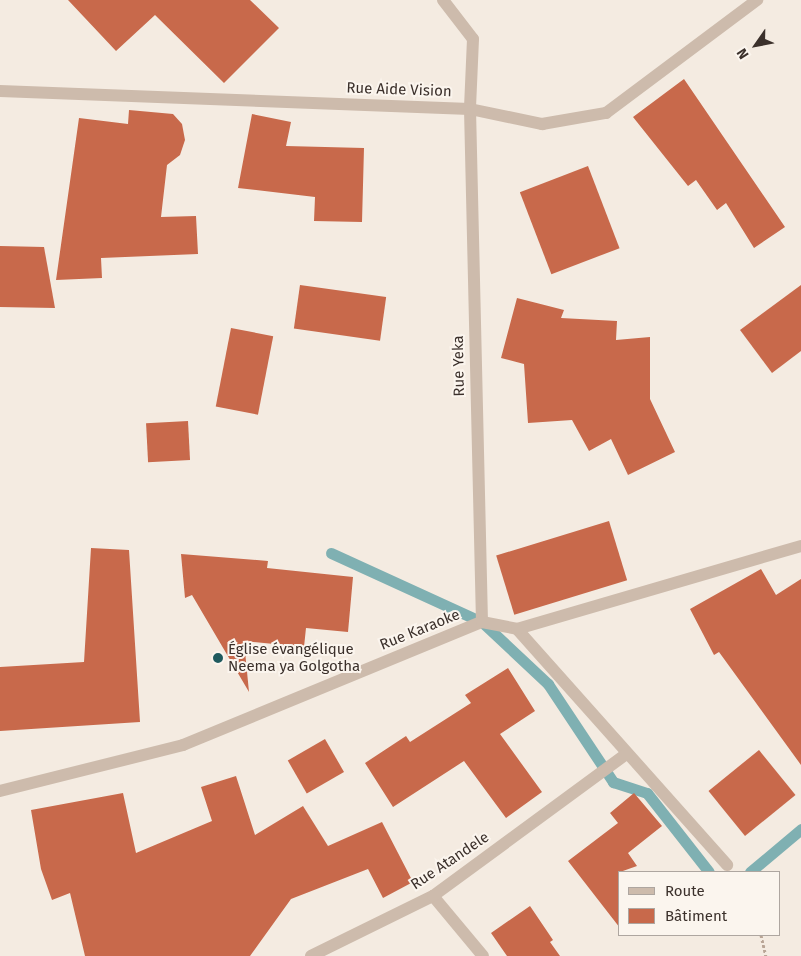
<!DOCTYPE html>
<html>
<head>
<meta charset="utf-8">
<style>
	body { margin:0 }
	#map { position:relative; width:801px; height:956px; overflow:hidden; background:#f4ebe1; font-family:"Fira Sans",sans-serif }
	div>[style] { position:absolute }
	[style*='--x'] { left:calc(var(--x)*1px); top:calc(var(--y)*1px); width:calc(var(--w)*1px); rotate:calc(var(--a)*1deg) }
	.stream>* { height:11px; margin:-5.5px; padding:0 5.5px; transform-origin:5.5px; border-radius:5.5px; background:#7fb0b2 }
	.building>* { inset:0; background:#c8694b; transform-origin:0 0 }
	.path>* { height:3px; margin-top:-1.5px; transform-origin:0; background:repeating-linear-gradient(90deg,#b9a596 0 2.5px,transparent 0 5px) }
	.minor>* { height:12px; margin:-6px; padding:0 6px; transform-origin:6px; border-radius:6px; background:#cdbbac }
	.dots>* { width:14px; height:14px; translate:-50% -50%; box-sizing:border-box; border:2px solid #fbf5ee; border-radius:50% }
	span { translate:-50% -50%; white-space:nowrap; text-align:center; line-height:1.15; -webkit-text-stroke:4px #fbf5ee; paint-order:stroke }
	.street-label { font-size:15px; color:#3b302b }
	.poi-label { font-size:15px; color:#3b302b }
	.left { translate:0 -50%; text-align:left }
	.legend { position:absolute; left:618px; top:871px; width:162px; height:65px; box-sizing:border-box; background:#fbf5ee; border:1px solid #aea6a0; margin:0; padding:6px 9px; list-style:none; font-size:15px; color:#3b302b }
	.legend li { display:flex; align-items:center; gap:10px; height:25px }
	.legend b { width:25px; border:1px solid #aea6a0 }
	.north { position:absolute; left:731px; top:20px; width:50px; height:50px; -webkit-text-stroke:4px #fbf5ee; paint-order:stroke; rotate:237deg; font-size:14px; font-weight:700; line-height:20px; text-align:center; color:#3b302b }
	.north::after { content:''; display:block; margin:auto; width:18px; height:22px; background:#3b302b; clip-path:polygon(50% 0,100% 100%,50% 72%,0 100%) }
</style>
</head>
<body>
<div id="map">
	<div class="stream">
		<div style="--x:331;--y:553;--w:166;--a:24.6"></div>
		<div style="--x:482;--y:622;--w:91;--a:43.2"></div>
		<div style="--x:548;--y:684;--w:118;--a:56.4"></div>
		<div style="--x:613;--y:782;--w:36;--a:18"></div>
		<div style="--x:647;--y:793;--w:100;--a:51.9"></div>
		<div style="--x:750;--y:872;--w:67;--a:-40.1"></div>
	</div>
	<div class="building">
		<div style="clip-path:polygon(68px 0,250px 0,279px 28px,224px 83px,155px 15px,116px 51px)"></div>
		<div style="clip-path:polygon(684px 79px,785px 227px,754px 248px,726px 203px,717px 210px,696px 180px,688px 186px,633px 117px)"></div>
		<div style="clip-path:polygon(129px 110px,173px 114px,182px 124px,185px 140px,180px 155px,167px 165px,161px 217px,196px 216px,198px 254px,101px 258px,102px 278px,56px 280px,79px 118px,128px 124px)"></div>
		<div style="clip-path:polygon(252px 114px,291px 122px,286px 146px,364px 148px,362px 222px,314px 221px,315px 197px,238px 188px)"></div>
		<div style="left:588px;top:166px;width:88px;height:73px;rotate:69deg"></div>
		<div style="clip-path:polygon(0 246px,44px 247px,55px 308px,0 307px)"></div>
		<div style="left:300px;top:285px;width:87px;height:44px;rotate:8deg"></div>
		<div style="clip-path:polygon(801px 285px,801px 351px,772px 373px,740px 330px)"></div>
		<div style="clip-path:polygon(517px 298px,564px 310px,561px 318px,617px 321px,616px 340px,650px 337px,650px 399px,675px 452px,628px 475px,611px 439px,589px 451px,572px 420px,528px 423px,524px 364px,501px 358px)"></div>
		<div style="left:231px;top:328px;width:43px;height:80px;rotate:11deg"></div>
		<div style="left:188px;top:421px;width:39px;height:42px;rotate:87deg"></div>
		<div style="left:609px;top:521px;width:62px;height:118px;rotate:73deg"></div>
		<div style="clip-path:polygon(91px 548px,129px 550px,140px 722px,0 731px,0 667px,84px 662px)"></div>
		<div style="clip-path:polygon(181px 554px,268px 561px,267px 568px,353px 577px,348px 632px,306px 628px,304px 647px,244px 641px,249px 692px,192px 595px,185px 598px)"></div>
		<div style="clip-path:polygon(761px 569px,776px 595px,801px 579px,801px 765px,719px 652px,714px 655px,690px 609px)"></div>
		<div style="clip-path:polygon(508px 668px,535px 711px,500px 734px,542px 792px,506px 818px,464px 761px,393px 807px,365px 763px,406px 736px,410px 742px,471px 703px,465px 695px)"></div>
		<div style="left:325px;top:739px;width:38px;height:43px;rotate:60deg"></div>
		<div style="left:759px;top:750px;width:58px;height:65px;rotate:51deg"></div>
		<div style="clip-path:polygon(236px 776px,255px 835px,303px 806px,328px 846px,382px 822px,413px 882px,383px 898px,368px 869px,291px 899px,250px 956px,85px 956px,70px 893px,52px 900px,41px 869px,31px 810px,123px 793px,136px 853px,212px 821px,201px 787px)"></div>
		<div style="clip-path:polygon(634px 793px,662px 826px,628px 853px,637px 866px,620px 872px,620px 928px,568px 861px,618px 823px,610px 813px)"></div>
		<div style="clip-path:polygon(530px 906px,553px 940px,550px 942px,560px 956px,507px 956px,491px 933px)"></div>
	</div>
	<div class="path">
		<div style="--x:761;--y:935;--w:22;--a:77"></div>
	</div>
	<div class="minor">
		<div style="--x:443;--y:0;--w:49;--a:52.4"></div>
		<div style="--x:473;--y:39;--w:70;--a:92.5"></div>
		<div style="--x:470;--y:109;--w:513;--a:88.66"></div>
		<div style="--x:0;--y:91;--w:470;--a:2.2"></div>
		<div style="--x:470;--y:109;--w:74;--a:11.8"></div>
		<div style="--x:542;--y:124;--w:65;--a:-9.8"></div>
		<div style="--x:606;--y:113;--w:189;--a:-36.8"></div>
		<div style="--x:517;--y:629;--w:316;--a:48.3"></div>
		<div style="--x:0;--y:791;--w:189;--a:-14.1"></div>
		<div style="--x:183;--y:745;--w:323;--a:-22.4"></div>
		<div style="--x:482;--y:622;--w:36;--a:11"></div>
		<div style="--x:517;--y:629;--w:296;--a:-16.3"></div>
		<div style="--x:433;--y:896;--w:78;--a:50.2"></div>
		<div style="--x:311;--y:956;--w:136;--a:-26.2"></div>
		<div style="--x:433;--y:896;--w:240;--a:-36.3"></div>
	</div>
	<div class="dots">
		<div style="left:218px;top:658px;background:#1f5a5e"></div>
	</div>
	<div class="street-label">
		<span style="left:399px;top:90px;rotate:2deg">Rue Aide Vision</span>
		<span style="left:459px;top:366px;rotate:-91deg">Rue Yeka</span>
		<span style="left:420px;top:630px;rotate:-22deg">Rue Karaoke</span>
		<span style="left:450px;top:861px;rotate:-34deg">Rue Atandele</span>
	</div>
	<div class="poi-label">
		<span class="left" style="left:228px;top:658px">Église évangélique<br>Neema ya Golgotha</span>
	</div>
	<ul class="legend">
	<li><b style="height:6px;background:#cdbbac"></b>Route</li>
	<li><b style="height:14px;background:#c8694b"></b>Bâtiment</li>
	</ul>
	<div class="north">N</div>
</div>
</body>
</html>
